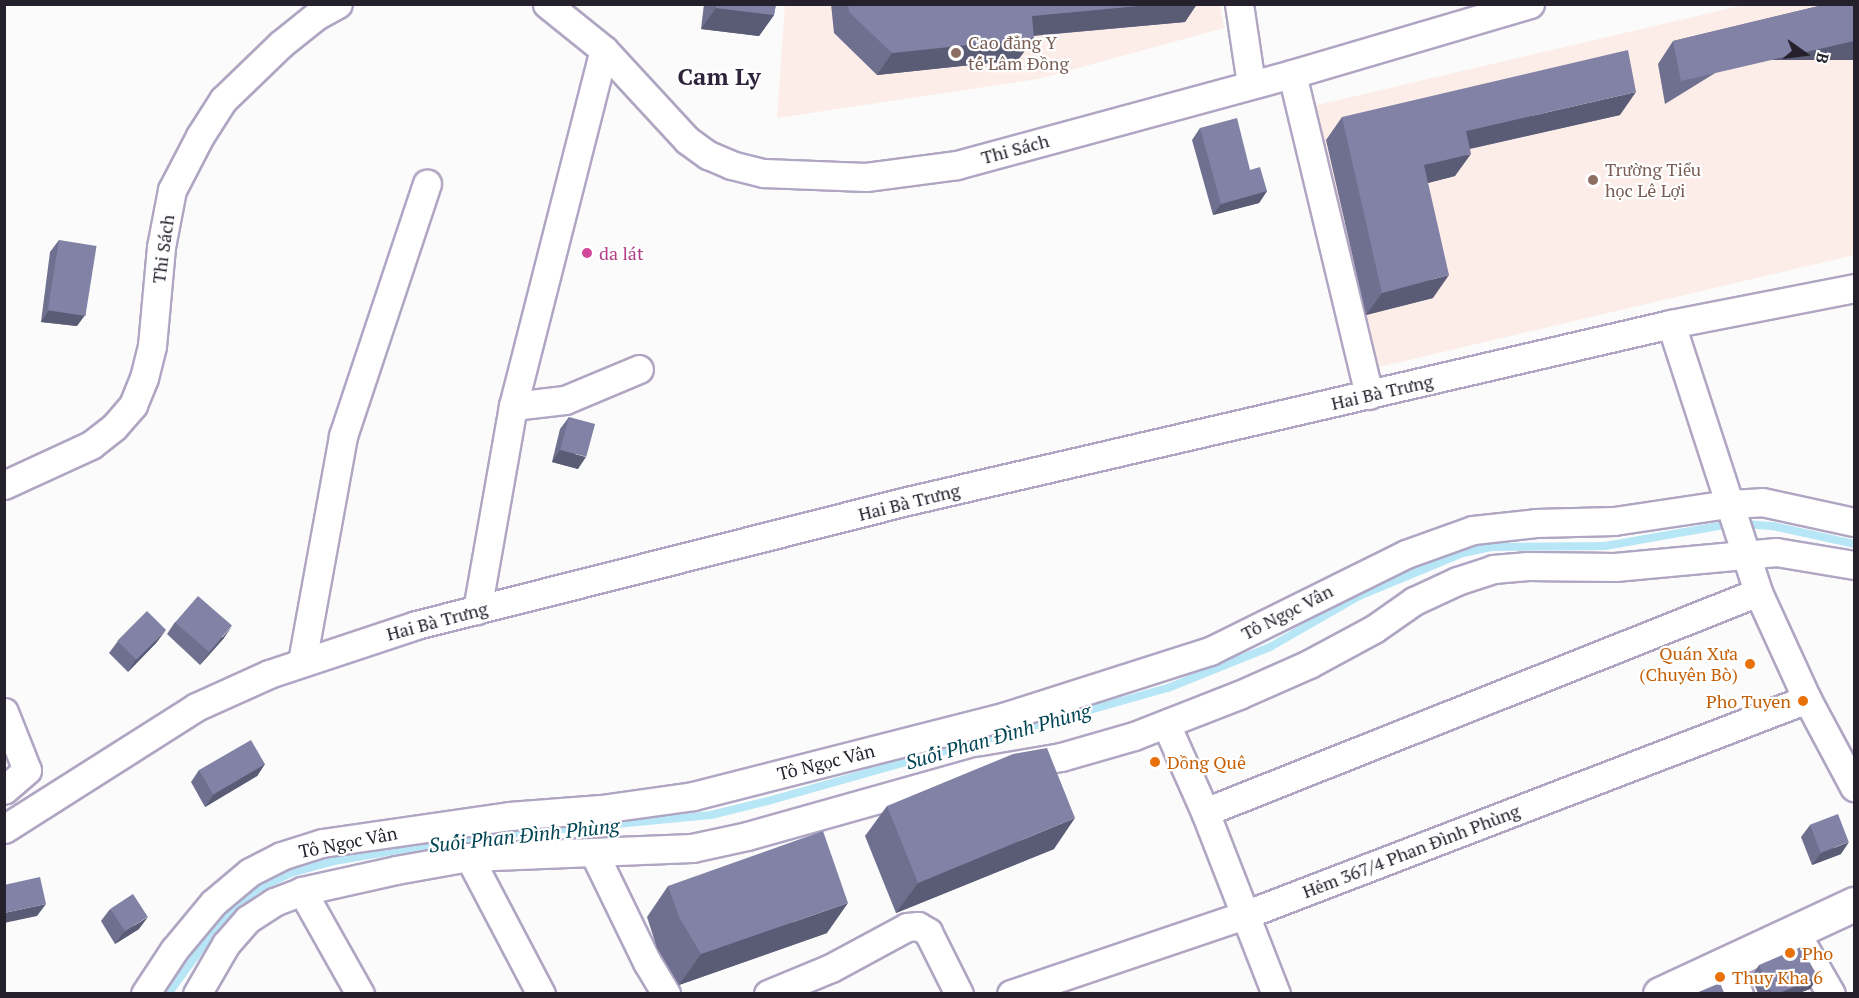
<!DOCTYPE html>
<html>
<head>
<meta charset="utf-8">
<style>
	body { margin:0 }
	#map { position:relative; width:1859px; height:998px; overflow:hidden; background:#fafbfa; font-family:"PT Serif",serif }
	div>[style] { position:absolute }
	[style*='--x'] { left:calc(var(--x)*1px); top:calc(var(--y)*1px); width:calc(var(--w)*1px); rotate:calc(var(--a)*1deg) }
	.education>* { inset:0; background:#fcede8 }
	.stream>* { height:8px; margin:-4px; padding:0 4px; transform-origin:4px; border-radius:4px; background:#b7e6f7 }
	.roads { filter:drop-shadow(2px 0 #b0a6c3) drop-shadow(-2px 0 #b0a6c3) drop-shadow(0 2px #b0a6c3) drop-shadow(0 -2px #b0a6c3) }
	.minor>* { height:27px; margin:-13.5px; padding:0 13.5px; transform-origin:13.5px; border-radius:13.5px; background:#fff }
	.major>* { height:33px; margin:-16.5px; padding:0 16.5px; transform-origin:16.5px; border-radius:16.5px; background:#fff }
	.wall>* { inset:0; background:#6f708f }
	.shaded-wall>* { inset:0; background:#5a5b74; transform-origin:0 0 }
	.building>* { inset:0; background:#8182a6; transform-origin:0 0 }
	.dots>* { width:16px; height:16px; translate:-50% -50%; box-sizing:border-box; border:3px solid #fff; border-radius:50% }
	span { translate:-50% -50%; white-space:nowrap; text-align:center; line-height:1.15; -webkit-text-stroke:4.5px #fff; paint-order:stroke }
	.education-label { font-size:18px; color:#785e54 }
	.left { translate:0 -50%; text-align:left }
	.street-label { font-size:18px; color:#24202c }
	.hotel-label { font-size:18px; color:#b23c85 }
	.food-label { font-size:18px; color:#c56008 }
	.right { translate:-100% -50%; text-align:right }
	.water-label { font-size:20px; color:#004354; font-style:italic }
	.district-label { font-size:24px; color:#2d243b; font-weight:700 }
	.frame { position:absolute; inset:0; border:6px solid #24202c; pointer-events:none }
	.north { position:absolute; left:1775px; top:24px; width:60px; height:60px; -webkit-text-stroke:4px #fff; paint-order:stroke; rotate:104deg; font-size:16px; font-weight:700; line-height:24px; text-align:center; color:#24202c }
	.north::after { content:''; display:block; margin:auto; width:21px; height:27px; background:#24202c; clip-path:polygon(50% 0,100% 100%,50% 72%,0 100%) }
</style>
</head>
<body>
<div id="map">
	<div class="education">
		<div style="clip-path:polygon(785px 5px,1220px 5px,1224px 28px,1038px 79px,777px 118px)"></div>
		<div style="clip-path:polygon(1744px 5px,1854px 5px,1854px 255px,1379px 367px,1313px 106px)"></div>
	</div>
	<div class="stream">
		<div style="--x:168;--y:994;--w:92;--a:-53.9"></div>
		<div style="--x:222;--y:920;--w:45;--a:-41.4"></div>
		<div style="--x:256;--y:890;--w:39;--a:-26"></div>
		<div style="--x:291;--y:873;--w:45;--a:-15.6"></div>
		<div style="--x:334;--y:861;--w:136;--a:-9.7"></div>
		<div style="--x:468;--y:838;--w:244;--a:-5.4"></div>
		<div style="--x:711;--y:815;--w:59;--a:-13.8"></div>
		<div style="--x:768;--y:801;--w:416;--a:-15.8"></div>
		<div style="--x:1168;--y:688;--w:110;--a:-21.9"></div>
		<div style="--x:1270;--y:647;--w:103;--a:-29.8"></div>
		<div style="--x:1359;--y:596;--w:113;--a:-22.5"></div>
		<div style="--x:1463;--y:553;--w:30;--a:-12"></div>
		<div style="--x:1492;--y:547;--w:113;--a:-0.5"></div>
		<div style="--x:1605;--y:546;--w:132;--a:-10"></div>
		<div style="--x:1735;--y:523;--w:38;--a:5"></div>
		<div style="--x:1773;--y:526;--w:83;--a:12.5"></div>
	</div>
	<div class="roads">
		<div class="minor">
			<div style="--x:547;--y:4;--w:73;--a:38.9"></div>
			<div style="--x:604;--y:50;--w:122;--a:47.3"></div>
			<div style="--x:687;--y:140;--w:26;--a:36"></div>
			<div style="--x:708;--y:155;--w:25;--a:23"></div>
			<div style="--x:731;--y:165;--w:34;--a:14"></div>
			<div style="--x:764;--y:173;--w:102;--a:2.2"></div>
			<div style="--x:866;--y:177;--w:92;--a:-7.5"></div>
			<div style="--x:957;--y:165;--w:347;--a:-15.2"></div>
			<div style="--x:1292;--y:74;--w:248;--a:-16.4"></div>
			<div style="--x:1239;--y:4;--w:81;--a:81.5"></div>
			<div style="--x:1292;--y:74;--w:330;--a:76.5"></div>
			<div style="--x:1671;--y:324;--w:282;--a:72"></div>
			<div style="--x:1758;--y:592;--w:118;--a:65.4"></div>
			<div style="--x:1807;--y:699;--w:100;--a:61.9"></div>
			<div style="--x:513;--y:406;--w:52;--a:-6.6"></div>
			<div style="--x:565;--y:400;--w:80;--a:-22.7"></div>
			<div style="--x:4;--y:485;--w:96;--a:-24.7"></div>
			<div style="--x:91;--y:445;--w:29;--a:-38"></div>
			<div style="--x:114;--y:427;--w:29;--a:-49"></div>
			<div style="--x:133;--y:405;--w:29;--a:-68"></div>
			<div style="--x:144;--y:378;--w:33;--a:-76"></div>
			<div style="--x:152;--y:346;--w:99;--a:-84.8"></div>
			<div style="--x:161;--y:247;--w:58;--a:-79.1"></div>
			<div style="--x:172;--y:190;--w:61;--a:-62.6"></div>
			<div style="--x:200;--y:136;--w:43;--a:-57.4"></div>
			<div style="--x:223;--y:100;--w:81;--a:-44"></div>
			<div style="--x:281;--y:44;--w:45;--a:-38.7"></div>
			<div style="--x:316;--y:16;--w:25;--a:-29"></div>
			<div style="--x:477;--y:610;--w:207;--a:-80"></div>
			<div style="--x:513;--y:406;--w:367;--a:-75.7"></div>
			<div style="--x:302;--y:662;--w:230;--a:-79.7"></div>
			<div style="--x:343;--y:436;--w:266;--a:-71.6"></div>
			<div style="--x:4;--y:712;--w:62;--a:68.4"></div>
			<div style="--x:27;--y:770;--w:30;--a:139"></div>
			<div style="--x:1166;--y:724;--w:96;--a:66.1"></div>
			<div style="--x:1205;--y:812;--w:195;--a:68.7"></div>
			<div style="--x:1205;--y:812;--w:595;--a:-21.69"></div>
			<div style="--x:4;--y:829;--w:227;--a:-32.4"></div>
			<div style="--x:196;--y:707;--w:80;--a:-24.3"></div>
			<div style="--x:269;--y:674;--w:155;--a:-18.4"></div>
			<div style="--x:416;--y:625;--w:502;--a:-14.17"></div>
			<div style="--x:903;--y:502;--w:788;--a:-13.05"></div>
			<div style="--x:1671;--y:324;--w:187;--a:-11.1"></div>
			<div style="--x:594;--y:853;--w:121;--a:64.1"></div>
			<div style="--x:647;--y:962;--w:37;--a:59"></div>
			<div style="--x:469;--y:857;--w:155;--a:62.3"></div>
			<div style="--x:302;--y:891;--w:118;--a:60.6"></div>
			<div style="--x:1796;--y:933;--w:70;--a:60.2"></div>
			<div style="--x:1726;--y:964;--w:33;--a:67"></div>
			<div style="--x:145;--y:994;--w:53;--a:-56.6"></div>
			<div style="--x:174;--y:950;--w:61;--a:-50.3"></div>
			<div style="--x:213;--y:903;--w:48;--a:-40"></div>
			<div style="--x:250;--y:872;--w:35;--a:-27"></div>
			<div style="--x:281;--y:856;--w:43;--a:-17.6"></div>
			<div style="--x:322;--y:843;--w:189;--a:-8.2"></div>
			<div style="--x:509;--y:816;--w:92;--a:-4.4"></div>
			<div style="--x:601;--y:809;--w:93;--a:-8"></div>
			<div style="--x:693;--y:796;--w:323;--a:-14.3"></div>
			<div style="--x:1006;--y:716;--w:214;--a:-17.7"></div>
			<div style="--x:1210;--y:651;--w:219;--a:-26.3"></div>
			<div style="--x:1406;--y:554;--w:71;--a:-19.7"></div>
			<div style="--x:1473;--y:530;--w:63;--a:-6.3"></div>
			<div style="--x:1536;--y:523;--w:78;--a:-1.5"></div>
			<div style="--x:1614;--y:521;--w:115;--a:-8.5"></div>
			<div style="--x:1728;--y:504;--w:34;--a:-3"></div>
			<div style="--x:1762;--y:502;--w:94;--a:12.3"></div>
			<div style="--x:197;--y:994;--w:58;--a:-59.9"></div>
			<div style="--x:226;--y:944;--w:33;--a:-49"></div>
			<div style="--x:248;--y:919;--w:31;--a:-33"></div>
			<div style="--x:274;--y:902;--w:30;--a:-21"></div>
			<div style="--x:302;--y:891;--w:96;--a:-12.6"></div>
			<div style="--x:396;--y:870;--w:74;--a:-10.1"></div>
			<div style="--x:469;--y:857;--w:223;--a:-2.3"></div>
			<div style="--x:692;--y:848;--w:56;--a:-12.3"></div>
			<div style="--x:747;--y:836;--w:241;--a:-15.7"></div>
			<div style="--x:979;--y:771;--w:83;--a:-9.7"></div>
			<div style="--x:1061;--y:757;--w:76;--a:-16"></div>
			<div style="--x:1134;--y:736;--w:113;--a:-21.3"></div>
			<div style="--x:1239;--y:695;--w:77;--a:-23.9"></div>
			<div style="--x:1309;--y:664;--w:74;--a:-28.3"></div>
			<div style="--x:1374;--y:629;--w:49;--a:-35"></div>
			<div style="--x:1414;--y:601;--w:47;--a:-24.9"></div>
			<div style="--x:1457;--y:581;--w:38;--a:-18"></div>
			<div style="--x:1493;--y:569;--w:35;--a:-5"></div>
			<div style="--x:1528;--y:566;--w:87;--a:0.7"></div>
			<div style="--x:1615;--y:567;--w:162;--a:-5.3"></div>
			<div style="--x:1776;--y:552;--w:79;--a:9.5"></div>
			<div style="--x:768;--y:994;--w:68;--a:-22.4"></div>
			<div style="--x:831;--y:968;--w:86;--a:-28.3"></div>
			<div style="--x:907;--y:927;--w:11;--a:-5"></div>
			<div style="--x:918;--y:926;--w:12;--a:31"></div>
			<div style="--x:928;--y:932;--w:69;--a:63.4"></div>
			<div style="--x:1011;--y:994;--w:249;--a:-18.7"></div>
			<div style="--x:1247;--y:914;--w:600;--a:-21"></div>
		</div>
		<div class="major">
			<div style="--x:1660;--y:994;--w:214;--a:-24.9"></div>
		</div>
	</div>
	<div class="wall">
		<div style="clip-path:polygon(704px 4px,776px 4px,774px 15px,759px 36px,701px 29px)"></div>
		<div style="clip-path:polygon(831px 4px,1197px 4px,1185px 22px,1033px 36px,1034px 38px,1018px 60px,877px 75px,834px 33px)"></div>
		<div style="clip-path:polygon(1827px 4px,1665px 104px,1658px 64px,1673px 41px)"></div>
		<div style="clip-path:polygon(1620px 115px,1470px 149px,1455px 176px,1428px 183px,1433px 298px,1366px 315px,1326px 140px,1342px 117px)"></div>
		<div style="clip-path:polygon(1200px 128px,1267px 191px,1259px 203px,1213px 215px,1192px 140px)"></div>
		<div style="clip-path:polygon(59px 240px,77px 326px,41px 322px,50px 252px)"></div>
		<div style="clip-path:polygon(569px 417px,578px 469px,552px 462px,560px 429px)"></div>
		<div style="clip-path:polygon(175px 622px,224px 638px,200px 665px,167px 634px)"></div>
		<div style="clip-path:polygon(118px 641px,157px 642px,128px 672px,109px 653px)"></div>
		<div style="clip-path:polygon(265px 764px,257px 776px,205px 807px,191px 782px,199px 770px)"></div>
		<div style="clip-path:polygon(887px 806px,1054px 849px,896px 913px,865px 836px)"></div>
		<div style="clip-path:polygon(1810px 825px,1841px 854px,1812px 865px,1801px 837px)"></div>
		<div style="clip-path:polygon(668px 886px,827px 933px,679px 985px,657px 948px,647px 917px)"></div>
		<div style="clip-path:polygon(110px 909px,139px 929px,115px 944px,101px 921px)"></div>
		<div style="clip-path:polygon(1759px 965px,1818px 977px,1810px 989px,1799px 993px,1758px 993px,1751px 977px)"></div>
	</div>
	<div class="shaded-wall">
		<div style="clip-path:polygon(1159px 4px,1197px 4px,1185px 22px,1017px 37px,1032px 16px)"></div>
		<div style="clip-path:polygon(716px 8px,774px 15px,759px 36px,701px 29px)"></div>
		<div style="clip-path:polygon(1034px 38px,1018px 60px,877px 75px,892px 53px)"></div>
		<div style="left:1854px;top:41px;width:19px;height:178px;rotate:90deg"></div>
		<div style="clip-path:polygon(1636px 92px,1620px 115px,1450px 153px,1466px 131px)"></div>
		<div style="clip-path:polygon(1471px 154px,1455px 176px,1408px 188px,1424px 165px)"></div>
		<div style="clip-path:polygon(1267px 191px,1259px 203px,1213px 215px,1221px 204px)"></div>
		<div style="clip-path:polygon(1449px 275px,1433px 298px,1366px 315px,1382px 293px)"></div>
		<div style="clip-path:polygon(49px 310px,86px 314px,77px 326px,41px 322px)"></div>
		<div style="clip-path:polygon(560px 450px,586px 457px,578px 469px,552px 462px)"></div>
		<div style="clip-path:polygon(232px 626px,224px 638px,200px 665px,209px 653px)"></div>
		<div style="clip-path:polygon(166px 630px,157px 642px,128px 672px,136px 659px)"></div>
		<div style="clip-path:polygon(265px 764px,257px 776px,205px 807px,213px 795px)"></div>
		<div style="clip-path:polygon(1075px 818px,1054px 849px,896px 913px,918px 883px)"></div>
		<div style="clip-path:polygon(1849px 842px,1841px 854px,1812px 865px,1821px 853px)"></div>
		<div style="clip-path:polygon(848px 903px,827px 933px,679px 985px,701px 954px)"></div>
		<div style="clip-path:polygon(46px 904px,37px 916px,4px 923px,4px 913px)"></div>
		<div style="clip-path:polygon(148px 917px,139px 929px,115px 944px,124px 932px)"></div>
		<div style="clip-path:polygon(1818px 977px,1810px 989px,1799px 993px,1779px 993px)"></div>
	</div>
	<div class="building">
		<div style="clip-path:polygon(716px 4px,776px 4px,774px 15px,716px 8px)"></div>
		<div style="clip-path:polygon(848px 4px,1159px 4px,1032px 16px,1034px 38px,892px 53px,849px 12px)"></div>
		<div style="clip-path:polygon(1827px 4px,1854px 4px,1854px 41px,1681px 81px,1673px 41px)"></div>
		<div style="clip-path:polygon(1628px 50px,1636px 92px,1466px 131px,1471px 154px,1424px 165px,1449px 275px,1382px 293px,1342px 117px)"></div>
		<div style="clip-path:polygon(1237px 118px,1250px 170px,1260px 167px,1267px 191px,1221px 204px,1200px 128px)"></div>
		<div style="left:59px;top:240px;width:38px;height:71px;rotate:9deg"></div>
		<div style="left:569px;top:417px;width:27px;height:34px;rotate:15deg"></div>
		<div style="left:198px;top:596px;width:45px;height:35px;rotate:41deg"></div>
		<div style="left:147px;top:611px;width:27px;height:42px;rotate:45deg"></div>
		<div style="left:251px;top:740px;width:28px;height:60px;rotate:60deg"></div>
		<div style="clip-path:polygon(1047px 748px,1075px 818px,918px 883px,887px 806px,1013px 754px)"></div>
		<div style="left:1838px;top:814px;width:30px;height:30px;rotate:69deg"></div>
		<div style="clip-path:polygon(823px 831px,848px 903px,701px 954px,679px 917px,668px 886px)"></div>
		<div style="clip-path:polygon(40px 877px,46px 904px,4px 913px,4px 885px)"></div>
		<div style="left:133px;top:894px;width:27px;height:27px;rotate:57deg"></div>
		<div style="clip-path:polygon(1801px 947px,1818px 977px,1779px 993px,1772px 993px,1759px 965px)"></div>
		<div style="clip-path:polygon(1720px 983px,1724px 993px,1696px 993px)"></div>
	</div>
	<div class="dots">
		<div style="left:956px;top:53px;background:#8d6e63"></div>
		<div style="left:1593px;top:180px;background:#8d6e63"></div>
		<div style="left:587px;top:253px;background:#d1479c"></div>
		<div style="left:1750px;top:664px;background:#e8710a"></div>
		<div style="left:1803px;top:701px;background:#e8710a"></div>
		<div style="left:1155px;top:762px;background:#e8710a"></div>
		<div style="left:1790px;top:953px;background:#e8710a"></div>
		<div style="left:1720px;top:977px;background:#e8710a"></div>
	</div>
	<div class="education-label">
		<span class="left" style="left:968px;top:53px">Cao đẳng Y<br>tế Lâm Đồng</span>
		<span class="left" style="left:1605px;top:180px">Trường Tiểu<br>học Lê Lợi</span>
	</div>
	<div class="street-label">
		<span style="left:1015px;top:149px;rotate:-15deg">Thi Sách</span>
		<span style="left:163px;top:249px;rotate:-82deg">Thi Sách</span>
		<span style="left:1382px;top:392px;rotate:-13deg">Hai Bà Trưng</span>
		<span style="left:909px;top:502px;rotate:-14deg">Hai Bà Trưng</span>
		<span style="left:1287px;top:612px;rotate:-27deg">Tô Ngọc Vân</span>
		<span style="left:437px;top:621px;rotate:-15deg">Hai Bà Trưng</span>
		<span style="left:826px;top:762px;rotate:-14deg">Tô Ngọc Vân</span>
		<span style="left:348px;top:842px;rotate:-11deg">Tô Ngọc Vân</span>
		<span style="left:1411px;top:851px;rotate:-21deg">Hẻm 367/4 Phan Đình Phùng</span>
	</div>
	<div class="hotel-label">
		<span class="left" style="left:599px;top:253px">da lát</span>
	</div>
	<div class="food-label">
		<span class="right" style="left:1738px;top:664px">Quán Xưa<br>(Chuyên Bò)</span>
		<span class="right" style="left:1791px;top:701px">Pho Tuyen</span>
		<span class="left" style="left:1167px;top:762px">Dồng Quê</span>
		<span class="left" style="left:1802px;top:953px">Pho</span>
		<span class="left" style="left:1732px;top:977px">Thuy Kha 6</span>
	</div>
	<div class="water-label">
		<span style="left:998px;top:736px;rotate:-16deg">Suối Phan Đình Phùng</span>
		<span style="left:524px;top:835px;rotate:-6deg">Suối Phan Đình Phùng</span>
	</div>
	<div class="district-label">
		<span style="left:719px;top:77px">Cam Ly</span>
	</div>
	<div class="frame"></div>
	<div class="north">B</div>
</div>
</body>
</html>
